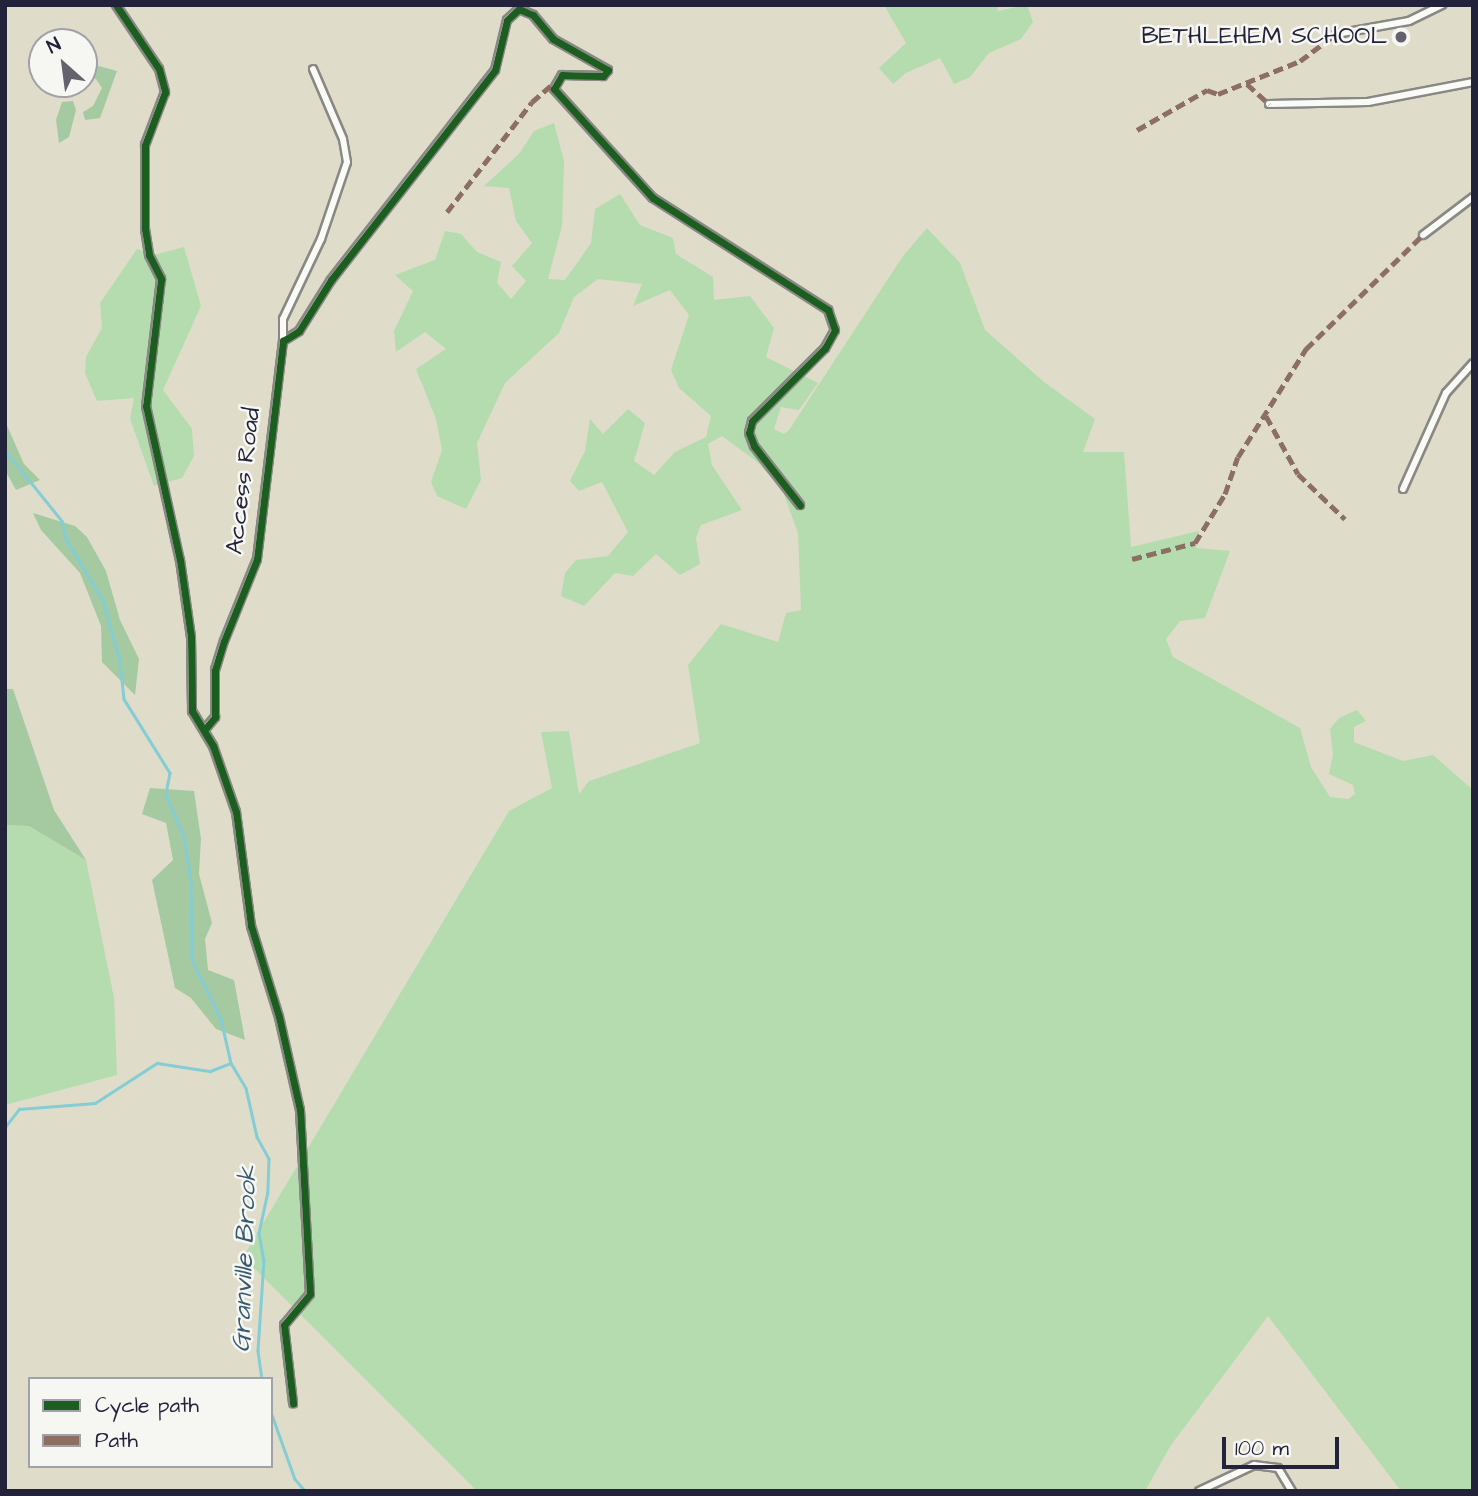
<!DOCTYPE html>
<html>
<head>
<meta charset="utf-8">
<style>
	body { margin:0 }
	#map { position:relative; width:1478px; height:1496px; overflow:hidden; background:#dfdcca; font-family:"Architects Daughter",sans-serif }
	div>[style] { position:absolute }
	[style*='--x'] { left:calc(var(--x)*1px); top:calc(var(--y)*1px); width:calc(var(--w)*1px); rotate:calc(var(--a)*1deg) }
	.green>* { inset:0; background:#b5dcae }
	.forest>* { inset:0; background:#a5caa1 }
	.stream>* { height:2.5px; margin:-1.25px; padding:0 1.25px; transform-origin:1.25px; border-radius:1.25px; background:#84cdd4 }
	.roads { filter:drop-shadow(2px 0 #8a8884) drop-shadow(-2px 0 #8a8884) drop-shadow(0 2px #8a8884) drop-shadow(0 -2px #8a8884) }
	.minor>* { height:6px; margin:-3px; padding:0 3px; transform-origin:3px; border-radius:3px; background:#fafaf7 }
	.quiet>* { height:5px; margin-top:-2.5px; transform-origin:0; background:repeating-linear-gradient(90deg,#8d6e63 0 10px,transparent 0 15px) }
	.cycleway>* { height:7px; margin:-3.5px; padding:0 3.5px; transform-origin:3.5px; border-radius:3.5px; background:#1b5e20 }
	.dots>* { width:19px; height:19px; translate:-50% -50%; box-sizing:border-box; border:4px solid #f6f6f2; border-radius:50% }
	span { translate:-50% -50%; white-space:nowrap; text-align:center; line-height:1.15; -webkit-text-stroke:5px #f6f6f2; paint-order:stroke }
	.poi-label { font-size:24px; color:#22223b }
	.right { translate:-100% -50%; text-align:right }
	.street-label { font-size:24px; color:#22223b }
	.water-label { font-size:26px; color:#375c72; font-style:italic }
	.frame { position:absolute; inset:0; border:7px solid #22223b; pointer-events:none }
	.legend { position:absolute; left:28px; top:1377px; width:245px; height:91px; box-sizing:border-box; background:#f6f6f2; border:2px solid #a1a1a9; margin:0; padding:9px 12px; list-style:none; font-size:21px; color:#22223b }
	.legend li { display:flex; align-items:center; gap:14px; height:35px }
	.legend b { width:35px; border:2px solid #a1a1a9 }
	.north { position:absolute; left:28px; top:28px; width:70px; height:70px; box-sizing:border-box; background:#f6f6f2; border:2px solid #a1a1a9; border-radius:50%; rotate:332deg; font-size:19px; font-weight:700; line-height:28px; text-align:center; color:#22223b }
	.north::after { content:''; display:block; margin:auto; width:24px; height:32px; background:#64636d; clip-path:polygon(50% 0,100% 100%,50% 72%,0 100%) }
	.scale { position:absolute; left:1222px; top:1437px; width:117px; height:32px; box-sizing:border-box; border:4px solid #22223b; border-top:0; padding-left:9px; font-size:21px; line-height:24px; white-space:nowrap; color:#22223b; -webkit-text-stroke:5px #f6f6f2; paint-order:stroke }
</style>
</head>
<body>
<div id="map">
	<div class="green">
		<div style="clip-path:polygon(884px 5px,997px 5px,998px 11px,1027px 5px,1033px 22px,1021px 39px,989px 53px,970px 77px,954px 84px,940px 58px,906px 73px,893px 84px,879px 68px,906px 43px)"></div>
		<div style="clip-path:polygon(554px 123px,564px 161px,562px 226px,548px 279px,565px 280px,591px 243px,595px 209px,620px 194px,640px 225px,673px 238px,676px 254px,713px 277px,714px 300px,750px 296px,774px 328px,766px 357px,818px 383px,799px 410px,781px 407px,774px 429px,784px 434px,789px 430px,903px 256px,927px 228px,960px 263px,985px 330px,1044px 382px,1095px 419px,1083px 452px,1124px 452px,1131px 547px,1199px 531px,1196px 548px,1230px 551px,1205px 618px,1180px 621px,1166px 639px,1173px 657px,1300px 728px,1311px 767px,1330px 797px,1348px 799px,1355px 794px,1353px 785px,1329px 774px,1333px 754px,1330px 729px,1339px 718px,1357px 710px,1366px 721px,1354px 727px,1354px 742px,1403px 761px,1433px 755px,1473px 790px,1473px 1491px,1401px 1491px,1268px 1316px,1171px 1445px,1145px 1491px,477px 1491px,243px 1257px,509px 811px,552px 788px,541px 732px,569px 731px,579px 794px,589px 781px,700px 743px,688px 665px,721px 624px,778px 642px,786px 613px,801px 610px,798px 533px,782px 489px,756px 461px,722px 436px,708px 444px,712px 465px,742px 510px,701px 525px,696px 538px,700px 564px,680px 575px,656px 554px,633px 576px,615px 573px,584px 606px,561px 596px,565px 573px,576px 560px,608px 556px,628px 532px,602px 482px,579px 491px,570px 481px,585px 451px,590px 419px,603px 434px,628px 409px,645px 423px,634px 461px,654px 475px,675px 452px,706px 437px,711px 416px,679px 388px,671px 370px,689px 315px,670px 290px,633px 306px,642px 284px,598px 279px,574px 297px,559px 333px,505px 383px,477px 443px,481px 480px,466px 509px,437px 496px,431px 482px,442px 450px,436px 419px,416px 369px,446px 349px,425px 332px,396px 352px,394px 331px,413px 291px,395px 275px,435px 260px,445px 231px,461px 234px,477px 252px,501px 262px,497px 283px,511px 299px,526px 281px,512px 266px,532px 243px,516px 221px,509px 188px,484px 186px,519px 154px,534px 131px)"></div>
		<div style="clip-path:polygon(184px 247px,201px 306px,163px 390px,192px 429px,194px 456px,182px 478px,154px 486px,130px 419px,134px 398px,97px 401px,85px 373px,86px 357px,102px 328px,100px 303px,137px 249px,154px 255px)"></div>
		<div style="clip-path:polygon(5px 825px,29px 826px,86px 860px,114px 998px,117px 1075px,5px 1105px)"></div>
	</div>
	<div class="forest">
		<div style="clip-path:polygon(84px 62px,117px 71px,100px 118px,85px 120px,83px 112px,93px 106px,102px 88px,96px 79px,84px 76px)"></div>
		<div style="clip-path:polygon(73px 101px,76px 110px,69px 137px,59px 143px,56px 120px,62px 102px)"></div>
		<div style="clip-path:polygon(5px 421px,24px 464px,40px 480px,16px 490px,5px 470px)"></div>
		<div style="clip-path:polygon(33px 513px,75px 526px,87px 537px,106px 571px,120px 620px,139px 659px,135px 695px,102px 662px,101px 626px,80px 573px,41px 530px)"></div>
		<div style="clip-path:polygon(5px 689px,13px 689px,54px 810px,86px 860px,29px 826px,5px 825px)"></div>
		<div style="clip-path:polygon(150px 788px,194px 791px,201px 839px,199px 874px,212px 923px,205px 939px,208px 970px,234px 980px,245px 1040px,216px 1029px,191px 998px,175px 988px,152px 880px,173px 860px,166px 823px,142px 814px)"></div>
	</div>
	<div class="stream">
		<div style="--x:5;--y:450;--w:91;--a:51.2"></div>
		<div style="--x:62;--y:521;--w:18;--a:77"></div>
		<div style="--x:66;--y:539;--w:71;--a:58.8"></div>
		<div style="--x:103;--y:600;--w:63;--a:74.4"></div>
		<div style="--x:120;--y:661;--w:38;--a:84"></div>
		<div style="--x:124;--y:699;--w:87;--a:58.1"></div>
		<div style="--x:170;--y:773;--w:21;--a:101"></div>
		<div style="--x:166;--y:794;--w:47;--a:67.3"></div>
		<div style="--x:184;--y:837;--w:46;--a:81.2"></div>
		<div style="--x:191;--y:882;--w:78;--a:89.3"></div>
		<div style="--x:192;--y:960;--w:66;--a:63.8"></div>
		<div style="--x:221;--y:1019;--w:45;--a:77.2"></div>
		<div style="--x:231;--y:1063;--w:29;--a:59"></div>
		<div style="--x:246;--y:1088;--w:50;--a:77.3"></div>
		<div style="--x:257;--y:1137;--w:25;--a:61"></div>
		<div style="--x:269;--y:1159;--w:33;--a:92"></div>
		<div style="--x:268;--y:1192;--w:42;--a:102.4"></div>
		<div style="--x:259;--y:1233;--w:27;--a:80"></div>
		<div style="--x:264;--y:1260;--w:91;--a:93.8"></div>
		<div style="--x:258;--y:1351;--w:28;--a:82"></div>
		<div style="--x:5;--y:1127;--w:23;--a:-52"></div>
		<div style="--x:19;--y:1109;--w:76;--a:-4.5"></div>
		<div style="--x:95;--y:1103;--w:74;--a:-32.8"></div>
		<div style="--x:157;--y:1063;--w:54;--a:8.6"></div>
		<div style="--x:210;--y:1071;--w:22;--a:-21"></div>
		<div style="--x:271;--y:1412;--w:71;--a:70.3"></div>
		<div style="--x:295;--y:1479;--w:16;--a:50"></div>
	</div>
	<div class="roads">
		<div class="minor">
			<div style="--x:116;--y:5;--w:77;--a:56.1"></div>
			<div style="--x:159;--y:69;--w:24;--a:75"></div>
			<div style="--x:165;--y:92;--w:57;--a:110.7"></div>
			<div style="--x:145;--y:145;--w:84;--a:90"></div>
			<div style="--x:145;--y:229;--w:26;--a:81"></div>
			<div style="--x:149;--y:255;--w:27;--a:63"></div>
			<div style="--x:161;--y:279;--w:128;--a:96.7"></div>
			<div style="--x:146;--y:406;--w:158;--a:77.6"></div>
			<div style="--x:180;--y:560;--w:78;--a:81.9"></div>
			<div style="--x:191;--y:637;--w:74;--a:89.2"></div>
			<div style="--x:192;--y:711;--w:41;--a:59"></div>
			<div style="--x:213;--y:746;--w:70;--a:70.8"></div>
			<div style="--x:236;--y:812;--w:115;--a:82.5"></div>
			<div style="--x:251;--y:926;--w:95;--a:72.9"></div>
			<div style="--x:279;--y:1017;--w:95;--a:77.3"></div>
			<div style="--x:300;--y:1110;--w:184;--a:86.9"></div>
			<div style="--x:310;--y:1294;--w:40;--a:130"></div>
			<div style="--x:284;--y:1325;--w:79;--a:83.4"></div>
			<div style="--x:1336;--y:34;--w:74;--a:-10.1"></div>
			<div style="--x:1409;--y:21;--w:37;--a:-26"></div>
			<div style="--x:1269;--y:104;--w:99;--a:-1.2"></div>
			<div style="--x:1368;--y:102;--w:107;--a:-10.8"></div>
			<div style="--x:1423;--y:235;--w:63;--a:-37.2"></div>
			<div style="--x:283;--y:341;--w:22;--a:-90"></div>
			<div style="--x:283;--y:319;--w:89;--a:-64.6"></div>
			<div style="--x:321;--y:239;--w:81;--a:-71.3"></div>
			<div style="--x:347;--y:162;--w:23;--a:-100"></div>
			<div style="--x:343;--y:139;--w:76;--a:-113.2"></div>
			<div style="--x:1403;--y:489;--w:105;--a:-65.9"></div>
			<div style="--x:1446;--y:393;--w:40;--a:-48"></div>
			<div style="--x:205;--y:729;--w:16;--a:-50"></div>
			<div style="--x:215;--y:717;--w:47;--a:-90"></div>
			<div style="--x:215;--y:670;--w:30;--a:-73"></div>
			<div style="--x:224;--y:641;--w:88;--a:-68.1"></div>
			<div style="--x:257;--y:559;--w:220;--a:-83.2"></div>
			<div style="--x:283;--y:341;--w:19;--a:-32"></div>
			<div style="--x:299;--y:331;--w:60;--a:-57.9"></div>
			<div style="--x:331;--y:280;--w:266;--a:-52"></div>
			<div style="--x:495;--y:70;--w:51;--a:-76.5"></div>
			<div style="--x:507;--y:20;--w:16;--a:-43"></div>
			<div style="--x:519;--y:9;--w:15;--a:23"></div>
			<div style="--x:533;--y:15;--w:31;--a:50"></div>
			<div style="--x:553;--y:39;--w:63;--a:29.4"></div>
			<div style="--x:608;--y:70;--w:8;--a:130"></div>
			<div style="--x:603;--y:76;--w:41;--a:-178.6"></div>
			<div style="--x:562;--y:75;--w:16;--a:120"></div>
			<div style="--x:554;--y:89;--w:147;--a:47.8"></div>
			<div style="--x:653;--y:198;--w:208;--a:32.6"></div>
			<div style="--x:828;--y:310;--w:21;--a:71"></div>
			<div style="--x:835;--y:330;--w:21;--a:119"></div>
			<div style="--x:825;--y:348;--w:103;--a:135"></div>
			<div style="--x:752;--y:421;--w:12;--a:104"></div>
			<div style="--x:749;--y:433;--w:14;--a:69"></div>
			<div style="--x:754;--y:446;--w:75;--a:52.1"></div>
			<div style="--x:1199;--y:1491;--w:61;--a:-25.3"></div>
			<div style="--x:1254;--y:1465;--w:24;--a:7"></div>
			<div style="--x:1278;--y:1468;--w:27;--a:59"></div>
		</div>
	</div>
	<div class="quiet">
		<div style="--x:1247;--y:84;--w:30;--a:42"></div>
		<div style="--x:1137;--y:130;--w:81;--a:-29.7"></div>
		<div style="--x:1207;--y:90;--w:12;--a:20"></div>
		<div style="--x:1218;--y:94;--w:88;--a:-21.9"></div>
		<div style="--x:1300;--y:61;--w:45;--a:-36.9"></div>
		<div style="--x:447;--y:212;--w:139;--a:-52.3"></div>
		<div style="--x:532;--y:102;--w:29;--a:-41"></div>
		<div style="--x:1266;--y:416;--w:66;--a:61.1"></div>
		<div style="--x:1298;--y:474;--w:65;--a:43.8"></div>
		<div style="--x:1132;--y:559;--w:65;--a:-14.3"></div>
		<div style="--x:1195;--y:543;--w:57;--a:-58.5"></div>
		<div style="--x:1225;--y:494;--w:39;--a:-71"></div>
		<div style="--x:1238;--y:457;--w:128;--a:-57.8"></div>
		<div style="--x:1306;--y:349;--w:163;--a:-44.3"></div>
	</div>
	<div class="cycleway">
		<div style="--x:116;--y:5;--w:77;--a:56.1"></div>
		<div style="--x:159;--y:69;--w:24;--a:75"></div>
		<div style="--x:165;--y:92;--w:57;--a:110.7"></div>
		<div style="--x:145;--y:145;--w:84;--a:90"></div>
		<div style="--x:145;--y:229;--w:26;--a:81"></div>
		<div style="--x:149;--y:255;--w:27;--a:63"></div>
		<div style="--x:161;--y:279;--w:128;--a:96.7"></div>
		<div style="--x:146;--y:406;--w:158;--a:77.6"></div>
		<div style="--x:180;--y:560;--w:78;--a:81.9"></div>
		<div style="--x:191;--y:637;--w:74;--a:89.2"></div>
		<div style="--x:192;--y:711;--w:41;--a:59"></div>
		<div style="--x:213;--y:746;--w:70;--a:70.8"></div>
		<div style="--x:236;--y:812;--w:115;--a:82.5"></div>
		<div style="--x:251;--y:926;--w:95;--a:72.9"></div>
		<div style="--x:279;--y:1017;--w:95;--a:77.3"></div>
		<div style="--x:300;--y:1110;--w:184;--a:86.9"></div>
		<div style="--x:310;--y:1294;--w:40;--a:130"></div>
		<div style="--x:284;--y:1325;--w:79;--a:83.4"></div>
		<div style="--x:205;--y:729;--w:16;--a:-50"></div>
		<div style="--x:215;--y:717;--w:47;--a:-90"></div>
		<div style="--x:215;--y:670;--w:30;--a:-73"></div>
		<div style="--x:224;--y:641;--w:88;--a:-68.1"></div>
		<div style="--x:257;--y:559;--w:220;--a:-83.2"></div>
		<div style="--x:283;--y:341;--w:19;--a:-32"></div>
		<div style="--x:299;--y:331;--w:60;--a:-57.9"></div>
		<div style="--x:331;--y:280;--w:266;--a:-52"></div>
		<div style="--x:495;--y:70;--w:51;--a:-76.5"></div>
		<div style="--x:507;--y:20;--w:16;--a:-43"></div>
		<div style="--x:519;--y:9;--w:15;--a:23"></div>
		<div style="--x:533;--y:15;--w:31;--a:50"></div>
		<div style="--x:553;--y:39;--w:63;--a:29.4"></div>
		<div style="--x:608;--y:70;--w:8;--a:130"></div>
		<div style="--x:603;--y:76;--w:41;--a:-178.6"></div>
		<div style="--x:562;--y:75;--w:16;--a:120"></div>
		<div style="--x:554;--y:89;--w:147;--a:47.8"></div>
		<div style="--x:653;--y:198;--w:208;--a:32.6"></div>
		<div style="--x:828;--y:310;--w:21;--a:71"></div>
		<div style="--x:835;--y:330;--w:21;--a:119"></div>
		<div style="--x:825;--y:348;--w:103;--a:135"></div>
		<div style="--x:752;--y:421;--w:12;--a:104"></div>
		<div style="--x:749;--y:433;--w:14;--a:69"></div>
		<div style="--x:754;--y:446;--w:75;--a:52.1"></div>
	</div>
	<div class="dots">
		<div style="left:1401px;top:37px;background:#64636d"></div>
	</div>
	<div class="poi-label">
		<span class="right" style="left:1387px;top:37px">BETHLEHEM SCHOOL</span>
	</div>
	<div class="street-label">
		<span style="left:244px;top:481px;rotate:-83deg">Access Road</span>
	</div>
	<div class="water-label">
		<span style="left:245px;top:1259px;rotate:-88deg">Granville Brook</span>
	</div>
	<div class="frame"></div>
	<ul class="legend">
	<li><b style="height:9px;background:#1b5e20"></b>Cycle path</li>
	<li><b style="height:9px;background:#8d6e63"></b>Path</li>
	</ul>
	<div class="north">N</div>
	<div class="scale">100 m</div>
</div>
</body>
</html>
